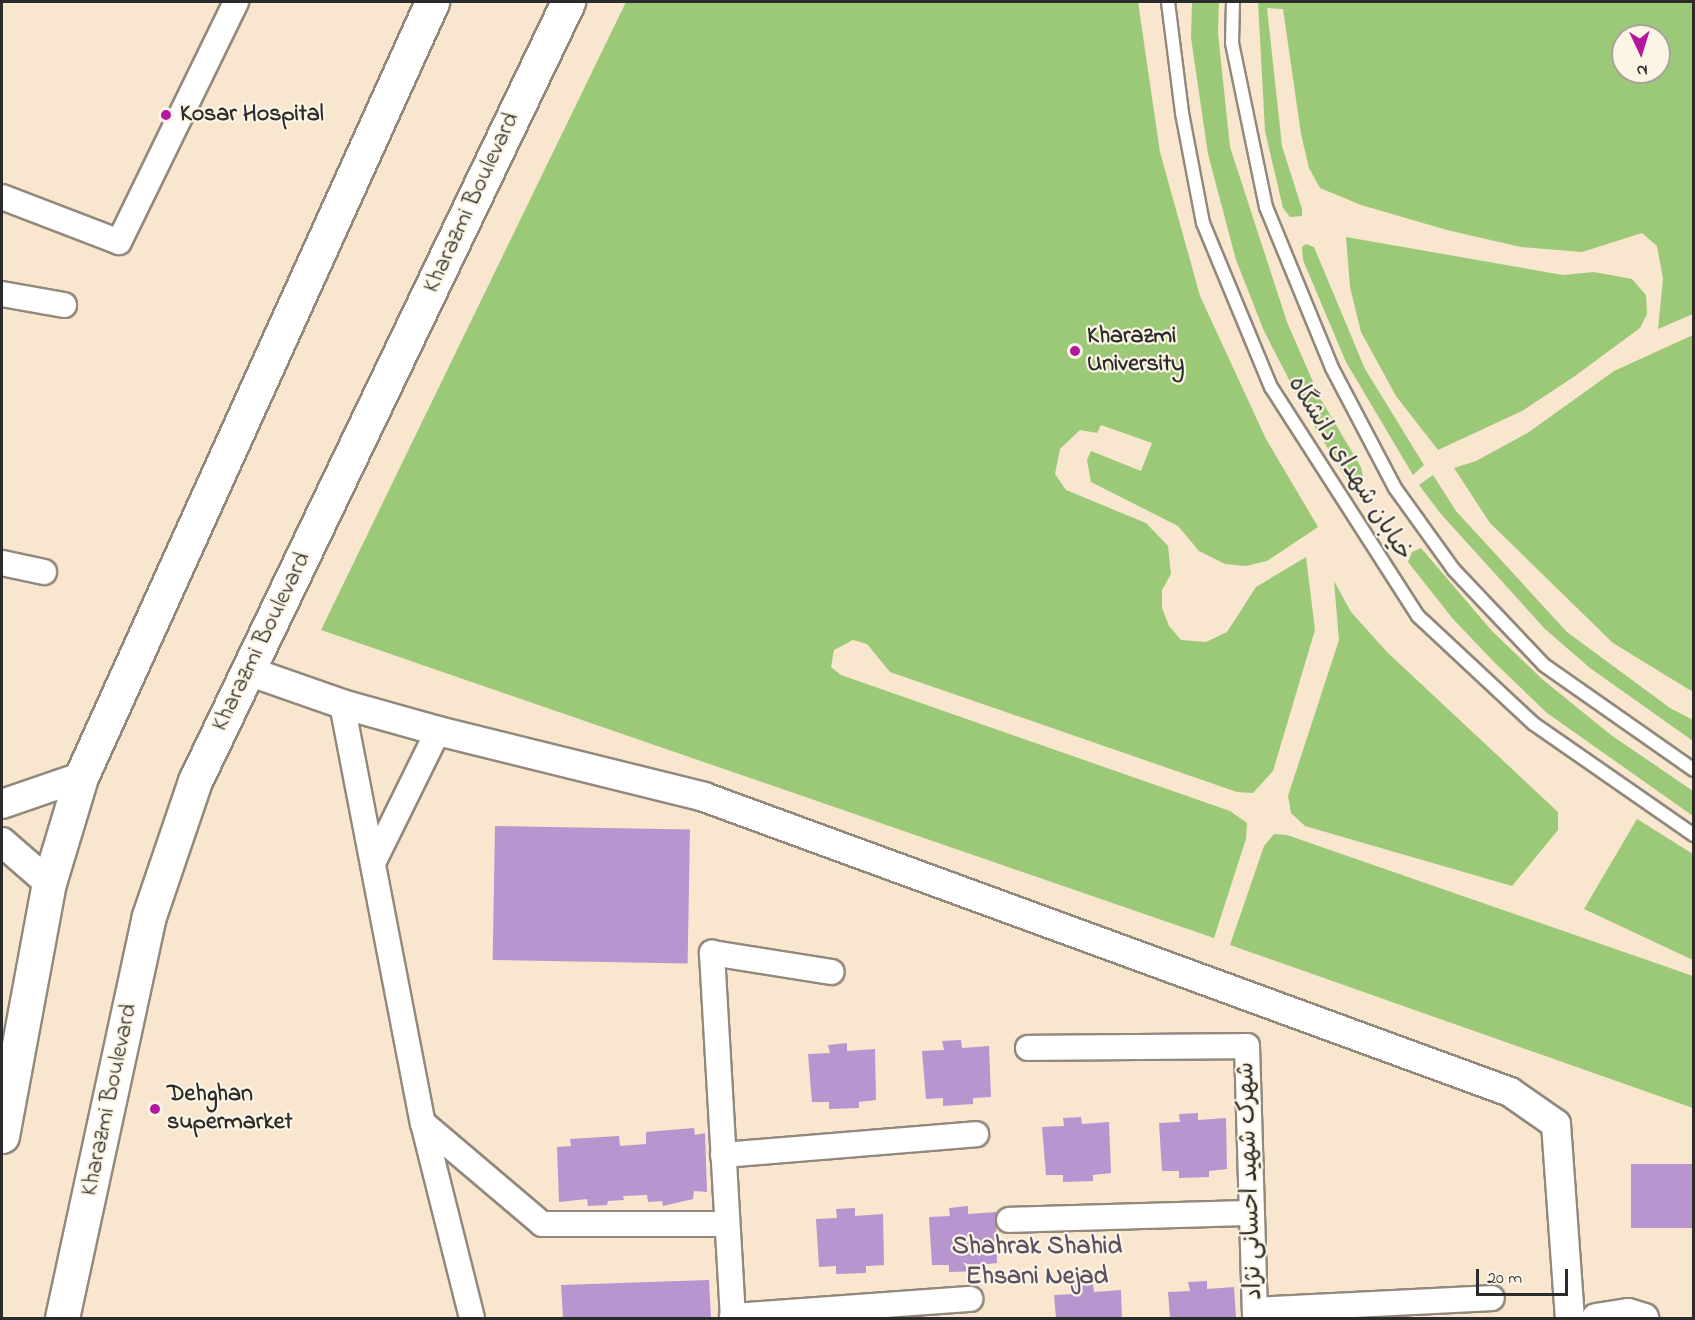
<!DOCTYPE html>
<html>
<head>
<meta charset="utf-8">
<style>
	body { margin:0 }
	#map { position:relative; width:1695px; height:1320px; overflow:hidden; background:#f8e6ce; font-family:"Indie Flower","Playpen Sans Arabic",sans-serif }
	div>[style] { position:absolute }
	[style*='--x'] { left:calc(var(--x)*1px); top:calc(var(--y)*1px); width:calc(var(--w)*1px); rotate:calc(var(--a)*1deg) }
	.green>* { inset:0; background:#9cc977 }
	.building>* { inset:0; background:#b895cf; transform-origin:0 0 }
	.roads { filter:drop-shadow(2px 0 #92887c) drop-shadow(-2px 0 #92887c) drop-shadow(0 2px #92887c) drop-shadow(0 -2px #92887c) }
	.service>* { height:12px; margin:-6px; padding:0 6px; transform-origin:6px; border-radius:6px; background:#fff }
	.minor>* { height:24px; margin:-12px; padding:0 12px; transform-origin:12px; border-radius:12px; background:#fff }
	.tertiary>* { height:28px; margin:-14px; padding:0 14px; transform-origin:14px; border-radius:14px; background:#fff }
	.secondary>* { height:33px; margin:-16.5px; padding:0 16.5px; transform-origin:16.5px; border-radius:16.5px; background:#fff }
	.dots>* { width:16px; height:16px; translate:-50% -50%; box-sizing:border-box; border:3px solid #fcf5e5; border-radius:50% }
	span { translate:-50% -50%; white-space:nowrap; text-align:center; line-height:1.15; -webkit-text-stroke:4.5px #fcf5e5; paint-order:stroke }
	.poi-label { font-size:24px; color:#2b2b2b; font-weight:700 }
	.left { translate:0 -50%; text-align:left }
	.street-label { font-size:24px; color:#2b2b2b }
	.neighbourhood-label { font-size:26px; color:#5c5064; font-weight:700 }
	.frame { position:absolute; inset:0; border:3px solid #2b2b2b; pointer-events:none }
	.north { position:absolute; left:1611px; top:24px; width:60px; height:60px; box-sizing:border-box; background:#fcf5e5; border:2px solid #a8a49b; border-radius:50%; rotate:176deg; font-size:16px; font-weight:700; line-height:24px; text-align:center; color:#2b2b2b }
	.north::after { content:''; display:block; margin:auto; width:21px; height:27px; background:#b5179e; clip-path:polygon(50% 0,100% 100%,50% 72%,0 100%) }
	.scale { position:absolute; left:1476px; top:1269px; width:92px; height:27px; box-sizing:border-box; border:3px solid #2b2b2b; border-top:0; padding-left:8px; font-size:18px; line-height:21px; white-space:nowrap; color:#2b2b2b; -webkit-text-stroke:4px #fcf5e5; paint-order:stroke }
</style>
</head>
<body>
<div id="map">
	<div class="green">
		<div style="clip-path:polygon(626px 2px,1138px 2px,1160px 152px,1200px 296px,1266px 439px,1318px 527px,1267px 561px,1246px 566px,1225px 564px,1199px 551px,1178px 526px,1091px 482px,1087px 460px,1091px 451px,1141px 471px,1152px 443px,1101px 425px,1097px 433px,1080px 430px,1060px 449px,1055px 474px,1066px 490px,1146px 523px,1168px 546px,1171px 574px,1162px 590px,1162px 608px,1169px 626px,1181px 640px,1206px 642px,1227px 632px,1256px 587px,1306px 557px,1315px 630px,1273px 771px,1253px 793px,1237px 792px,890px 672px,867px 644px,853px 640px,834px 650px,831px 667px,841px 675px,1230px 811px,1247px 823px,1246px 839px,1214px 938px,321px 630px)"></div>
		<div style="clip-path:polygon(1192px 2px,1219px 2px,1218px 33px,1230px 147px,1287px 322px,1320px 398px,1361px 467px,1364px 482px,1361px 486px,1352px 489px,1302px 405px,1264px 331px,1236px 260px,1208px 154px,1191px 38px)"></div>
		<div style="clip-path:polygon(evenodd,1258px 2px,1693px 2px,1693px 314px,1658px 329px,1663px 279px,1657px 246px,1642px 233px,1582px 252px,1521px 247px,1447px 230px,1361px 205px,1320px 188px,1309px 168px,1301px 134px,1283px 9px,1267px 8px,1282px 146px,1302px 209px,1302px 216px,1290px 217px,1283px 208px,1265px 131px,1258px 2px,1623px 36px,1659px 36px,1659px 72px,1623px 72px,1623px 36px)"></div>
		<div style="clip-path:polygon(1346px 237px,1563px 275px,1594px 272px,1632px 279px,1646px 295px,1647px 314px,1640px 328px,1575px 376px,1522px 411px,1438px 450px,1396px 396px,1361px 332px,1350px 287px)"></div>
		<div style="clip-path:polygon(1306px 244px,1314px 247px,1365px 369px,1424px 465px,1413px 475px,1346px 362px,1303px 260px,1302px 247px)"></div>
		<div style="clip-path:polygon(1693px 335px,1693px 692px,1613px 643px,1490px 523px,1454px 468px,1476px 461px,1529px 432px,1614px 371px)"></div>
		<div style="clip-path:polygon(1433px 475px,1456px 511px,1567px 632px,1670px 708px,1693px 720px,1693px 741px,1590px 668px,1545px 629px,1441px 514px,1419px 485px)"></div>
		<div style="clip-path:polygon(1421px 548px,1492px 631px,1542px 679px,1611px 735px,1693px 791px,1693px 816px,1547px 713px,1495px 663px,1453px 619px,1408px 562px,1412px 552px)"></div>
		<div style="clip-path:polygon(1334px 581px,1351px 612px,1387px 652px,1558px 812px,1558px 830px,1512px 886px,1305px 826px,1291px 813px,1288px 796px,1339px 640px)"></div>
		<div style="clip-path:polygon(1637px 819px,1693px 854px,1693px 960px,1584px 909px)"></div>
		<div style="clip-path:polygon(1274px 834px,1287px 835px,1693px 976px,1693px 1108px,1230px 945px,1264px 846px)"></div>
	</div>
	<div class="building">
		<div style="left:495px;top:826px;width:195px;height:134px;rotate:1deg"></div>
		<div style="clip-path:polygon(961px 1040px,962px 1048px,989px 1046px,991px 1097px,973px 1098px,973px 1104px,943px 1106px,943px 1098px,926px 1099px,922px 1051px,944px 1050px,942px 1041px)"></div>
		<div style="clip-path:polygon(847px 1043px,847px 1051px,875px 1049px,876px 1100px,859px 1102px,859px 1108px,829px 1109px,829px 1102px,812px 1102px,808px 1054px,830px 1053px,828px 1045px)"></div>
		<div style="clip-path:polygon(1198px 1113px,1198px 1120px,1226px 1118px,1227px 1169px,1209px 1171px,1209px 1177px,1179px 1178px,1179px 1171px,1162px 1171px,1159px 1123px,1180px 1122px,1179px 1114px)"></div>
		<div style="clip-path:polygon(1081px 1117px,1082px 1124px,1109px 1122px,1111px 1173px,1093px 1175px,1093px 1181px,1063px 1182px,1063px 1175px,1046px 1175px,1042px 1127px,1064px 1126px,1063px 1118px)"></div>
		<div style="clip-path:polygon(694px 1128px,695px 1135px,705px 1133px,707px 1192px,694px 1191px,693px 1199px,663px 1206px,662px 1201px,648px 1202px,647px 1195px,623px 1196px,624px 1200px,608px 1201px,607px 1205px,588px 1206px,587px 1199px,559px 1202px,557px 1147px,571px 1146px,570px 1139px,619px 1136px,620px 1146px,646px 1144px,646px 1132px)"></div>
		<div style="left:1694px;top:1164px;width:64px;height:63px;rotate:90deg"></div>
		<div style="clip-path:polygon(968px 1206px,968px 1214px,996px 1212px,997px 1263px,979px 1265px,979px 1271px,949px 1272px,949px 1265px,932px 1265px,929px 1217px,950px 1216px,949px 1208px)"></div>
		<div style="clip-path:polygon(855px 1208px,855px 1216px,883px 1214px,884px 1265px,866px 1266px,866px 1273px,836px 1274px,836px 1266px,819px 1267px,816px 1219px,837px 1218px,836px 1209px)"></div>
		<div style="clip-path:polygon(709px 1280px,711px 1318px,563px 1318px,561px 1285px)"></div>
		<div style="clip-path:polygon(1207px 1281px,1207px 1289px,1234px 1287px,1236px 1318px,1170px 1318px,1168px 1292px,1190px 1291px,1188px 1282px)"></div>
		<div style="clip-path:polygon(1093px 1284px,1094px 1292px,1121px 1290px,1122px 1318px,1056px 1318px,1054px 1295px,1076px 1294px,1074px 1285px)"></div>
	</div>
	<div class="roads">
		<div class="service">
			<div style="--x:1168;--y:2;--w:112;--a:82.8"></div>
			<div style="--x:1182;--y:113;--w:112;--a:79.2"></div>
			<div style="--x:1203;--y:223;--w:178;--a:67.5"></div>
			<div style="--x:1271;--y:387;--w:272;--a:57.3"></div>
			<div style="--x:1418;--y:616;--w:158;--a:43"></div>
			<div style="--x:1534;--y:724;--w:195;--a:34.8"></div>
			<div style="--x:1233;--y:2;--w:41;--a:91.4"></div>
			<div style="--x:1232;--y:43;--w:167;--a:78.3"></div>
			<div style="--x:1266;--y:207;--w:174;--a:67.7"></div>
			<div style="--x:1332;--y:368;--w:136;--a:62.3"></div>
			<div style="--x:1395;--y:488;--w:101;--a:54.3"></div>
			<div style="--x:1454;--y:570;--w:131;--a:46.5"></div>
			<div style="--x:1544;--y:665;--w:183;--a:35"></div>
		</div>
		<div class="minor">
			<div style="--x:2;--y:197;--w:125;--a:21"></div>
			<div style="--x:119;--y:242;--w:267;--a:-64"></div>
			<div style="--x:2;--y:294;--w:63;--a:10.1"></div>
			<div style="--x:2;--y:563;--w:43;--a:12.1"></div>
			<div style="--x:342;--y:704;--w:427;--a:79.1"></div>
			<div style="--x:423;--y:1123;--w:156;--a:40.3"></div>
			<div style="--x:542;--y:1224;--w:185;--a:0"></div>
			<div style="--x:374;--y:861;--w:145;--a:-63.8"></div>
			<div style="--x:1028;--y:1048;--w:219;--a:-0.5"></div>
			<div style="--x:1247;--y:1046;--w:272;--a:88.3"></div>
			<div style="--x:423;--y:1123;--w:201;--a:75.9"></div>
			<div style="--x:723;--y:1155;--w:254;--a:-4.7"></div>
			<div style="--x:1009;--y:1220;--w:243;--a:-1.7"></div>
			<div style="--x:1255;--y:1310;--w:237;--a:-2.9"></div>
			<div style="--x:732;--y:1316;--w:239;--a:-4.1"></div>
			<div style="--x:733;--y:1318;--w:366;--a:-93.3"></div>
			<div style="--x:712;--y:953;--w:121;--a:9"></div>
		</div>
		<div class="tertiary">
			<div style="--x:248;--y:671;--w:100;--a:19.3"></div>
			<div style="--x:342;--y:704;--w:100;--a:15.7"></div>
			<div style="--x:438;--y:731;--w:274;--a:13.9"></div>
			<div style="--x:704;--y:797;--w:858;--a:20.1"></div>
			<div style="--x:1510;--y:1092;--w:56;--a:34.8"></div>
			<div style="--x:1556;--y:1124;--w:195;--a:85.9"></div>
			<div style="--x:2;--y:804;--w:83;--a:-18.9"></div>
			<div style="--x:2;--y:842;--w:62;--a:41.1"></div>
			<div style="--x:1596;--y:1318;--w:32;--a:-9"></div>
			<div style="--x:1628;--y:1313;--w:17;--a:17"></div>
		</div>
		<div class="secondary">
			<div style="--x:2;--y:1136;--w:257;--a:-79.5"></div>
			<div style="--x:49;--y:883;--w:111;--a:-73.2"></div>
			<div style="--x:81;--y:777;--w:851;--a:-65.63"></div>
			<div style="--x:62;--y:1318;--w:411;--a:-77.8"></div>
			<div style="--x:149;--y:916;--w:143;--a:-71.2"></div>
			<div style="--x:195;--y:781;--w:864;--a:-64.41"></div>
		</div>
	</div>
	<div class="dots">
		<div style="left:166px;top:115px;background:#b5179e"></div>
		<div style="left:1075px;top:351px;background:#b5179e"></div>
		<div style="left:155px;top:1109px;background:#b5179e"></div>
	</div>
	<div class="poi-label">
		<span class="left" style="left:180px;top:115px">Kosar Hospital</span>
		<span class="left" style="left:1087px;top:351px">Kharazmi<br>University</span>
		<span class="left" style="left:167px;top:1109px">Dehghan<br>supermarket</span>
	</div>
	<div class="street-label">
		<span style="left:472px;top:203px;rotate:-65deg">Kharazmi Boulevard</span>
		<span style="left:1349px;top:469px;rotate:58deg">خیابان شهدای دانشگاه</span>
		<span style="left:262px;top:642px;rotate:-64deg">Kharazmi Boulevard</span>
		<span style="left:110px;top:1100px;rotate:-78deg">Kharazmi Boulevard</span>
		<span style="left:1251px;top:1181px;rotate:-92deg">شهرک شهید احسانی نژاد</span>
	</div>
	<div class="neighbourhood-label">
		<span style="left:1037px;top:1263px">Shahrak Shahid<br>Ehsani Nejad</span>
	</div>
	<div class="frame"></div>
	<div class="north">N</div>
	<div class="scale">20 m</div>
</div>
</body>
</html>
